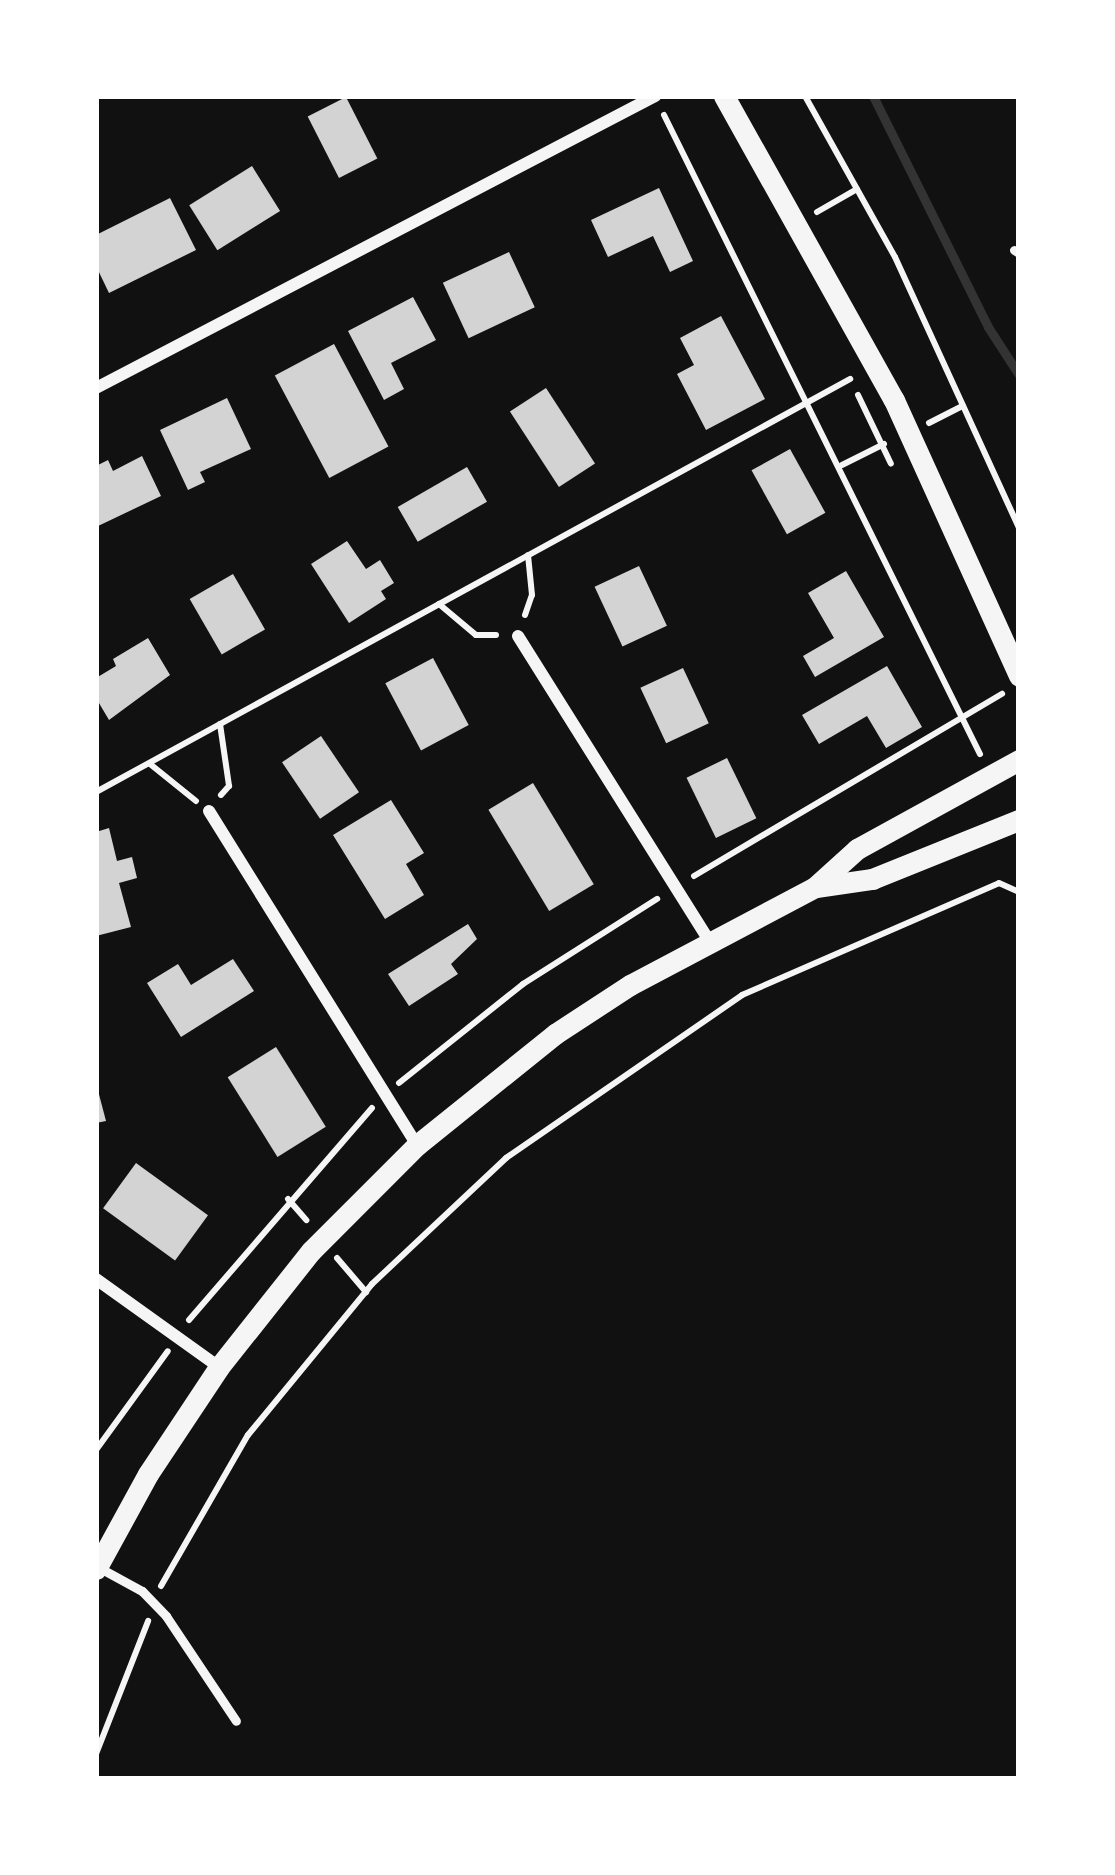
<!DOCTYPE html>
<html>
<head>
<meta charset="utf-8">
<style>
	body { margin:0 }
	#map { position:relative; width:1115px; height:1875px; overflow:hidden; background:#111; font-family:"Fira Sans Condensed",sans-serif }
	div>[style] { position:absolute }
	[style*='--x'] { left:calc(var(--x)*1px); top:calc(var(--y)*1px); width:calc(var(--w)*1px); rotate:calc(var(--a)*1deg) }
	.stream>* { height:9px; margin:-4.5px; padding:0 4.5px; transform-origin:4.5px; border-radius:4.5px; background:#333 }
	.building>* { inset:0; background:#d3d3d3; transform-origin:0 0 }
	.path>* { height:6px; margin:-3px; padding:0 3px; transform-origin:3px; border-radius:3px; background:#f5f5f5 }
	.service>* { height:9px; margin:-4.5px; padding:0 4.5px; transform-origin:4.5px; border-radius:4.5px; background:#f5f5f5 }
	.minor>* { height:12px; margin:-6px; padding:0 6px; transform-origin:6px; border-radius:6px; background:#f5f5f5 }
	.tertiary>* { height:21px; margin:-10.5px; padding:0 10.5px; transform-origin:10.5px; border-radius:10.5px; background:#f5f5f5 }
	span { translate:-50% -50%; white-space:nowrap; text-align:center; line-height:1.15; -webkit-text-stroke:9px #fff; paint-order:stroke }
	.frame { position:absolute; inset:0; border:99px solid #fff; pointer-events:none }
</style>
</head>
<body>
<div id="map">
	<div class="stream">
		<div style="--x:873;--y:96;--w:258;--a:63.5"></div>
		<div style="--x:988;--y:327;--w:57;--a:57.1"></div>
	</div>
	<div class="building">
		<div style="left:346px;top:97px;width:69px;height:43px;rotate:63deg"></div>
		<div style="left:252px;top:166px;width:53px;height:74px;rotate:58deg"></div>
		<div style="clip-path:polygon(659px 188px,693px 261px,670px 272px,653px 236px,608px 257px,591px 220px)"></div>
		<div style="clip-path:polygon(170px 198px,196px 250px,109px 293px,96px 266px,96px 235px)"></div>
		<div style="left:509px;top:252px;width:61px;height:73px;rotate:65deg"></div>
		<div style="clip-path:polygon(413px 297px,436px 340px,391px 363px,404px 389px,384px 400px,348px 331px)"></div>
		<div style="clip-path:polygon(721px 316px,765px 399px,706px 430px,677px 374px,694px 365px,680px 338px)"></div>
		<div style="left:334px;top:344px;width:116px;height:67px;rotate:62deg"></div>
		<div style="left:546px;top:388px;width:90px;height:43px;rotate:57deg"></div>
		<div style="clip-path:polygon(227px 398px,251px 449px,200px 472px,205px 482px,188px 490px,160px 430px)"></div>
		<div style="left:790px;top:449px;width:73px;height:44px;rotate:61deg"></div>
		<div style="clip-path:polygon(142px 456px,161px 496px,96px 527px,96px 466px,108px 460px,113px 471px)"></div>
		<div style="left:467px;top:467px;width:40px;height:80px;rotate:60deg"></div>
		<div style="clip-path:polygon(347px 541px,366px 569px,380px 560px,394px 583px,381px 591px,386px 599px,349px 623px,311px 564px)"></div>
		<div style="left:639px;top:566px;width:66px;height:49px;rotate:65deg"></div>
		<div style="clip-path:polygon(846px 571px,884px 637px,815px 677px,803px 656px,834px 638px,808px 593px)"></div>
		<div style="left:233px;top:574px;width:64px;height:50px;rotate:60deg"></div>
		<div style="clip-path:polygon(148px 638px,170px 675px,109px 720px,96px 698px,96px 678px,116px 666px,113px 659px)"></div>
		<div style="left:433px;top:658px;width:76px;height:54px;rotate:62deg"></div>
		<div style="clip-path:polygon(887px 666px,922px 727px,886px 748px,867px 716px,819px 744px,802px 715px)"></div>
		<div style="left:683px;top:668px;width:61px;height:47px;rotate:65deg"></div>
		<div style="left:321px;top:736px;width:68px;height:47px;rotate:56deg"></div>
		<div style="left:727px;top:758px;width:67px;height:45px;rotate:64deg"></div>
		<div style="left:533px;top:783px;width:118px;height:52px;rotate:59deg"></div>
		<div style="clip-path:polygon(391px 800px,424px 853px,406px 864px,424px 895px,385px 919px,333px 835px)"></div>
		<div style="clip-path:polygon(109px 828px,117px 861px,132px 857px,137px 878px,119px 883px,131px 927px,96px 936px,96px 832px)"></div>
		<div style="clip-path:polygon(468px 924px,477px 939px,451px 964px,458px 974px,409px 1006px,388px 974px)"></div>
		<div style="clip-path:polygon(233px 959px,254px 991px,181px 1037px,147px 983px,178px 964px,191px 985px)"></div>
		<div style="left:276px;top:1047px;width:94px;height:57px;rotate:58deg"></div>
		<div style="clip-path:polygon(96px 1083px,106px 1121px,96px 1123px)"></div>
		<div style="left:136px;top:1163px;width:89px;height:56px;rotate:36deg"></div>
	</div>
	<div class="path">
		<div style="--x:805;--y:96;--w:184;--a:60.8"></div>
		<div style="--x:895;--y:257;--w:298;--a:65.4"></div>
		<div style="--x:664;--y:115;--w:713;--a:63.69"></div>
		<div style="--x:817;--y:212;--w:46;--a:-29.9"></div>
		<div style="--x:858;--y:395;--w:76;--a:64.4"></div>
		<div style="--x:929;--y:423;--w:38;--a:-27"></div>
		<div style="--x:842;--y:465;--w:47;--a:-26.6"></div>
		<div style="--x:439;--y:604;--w:48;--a:40"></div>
		<div style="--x:476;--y:635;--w:20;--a:0"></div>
		<div style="--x:525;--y:615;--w:21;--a:-71"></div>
		<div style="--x:532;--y:595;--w:40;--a:-95.7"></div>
		<div style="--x:220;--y:724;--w:63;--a:81.7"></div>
		<div style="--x:229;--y:786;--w:12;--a:132"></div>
		<div style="--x:150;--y:764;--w:59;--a:38.8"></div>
		<div style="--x:96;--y:792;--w:860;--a:-28.71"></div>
		<div style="--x:694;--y:876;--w:358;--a:-30.6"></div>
		<div style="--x:399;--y:1083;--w:159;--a:-38.6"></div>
		<div style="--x:523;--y:984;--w:159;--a:-32.4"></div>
		<div style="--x:288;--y:1199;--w:28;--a:49"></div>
		<div style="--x:337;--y:1258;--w:45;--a:49.5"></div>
		<div style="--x:189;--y:1320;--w:280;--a:-49.2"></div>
		<div style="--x:96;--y:1450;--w:122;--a:-54"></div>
		<div style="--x:161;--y:1586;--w:174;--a:-60.1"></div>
		<div style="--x:248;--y:1435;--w:195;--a:-50.6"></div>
		<div style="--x:372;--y:1284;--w:184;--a:-43.2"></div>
		<div style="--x:506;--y:1158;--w:287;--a:-34.6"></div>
		<div style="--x:742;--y:995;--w:280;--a:-23.5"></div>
		<div style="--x:999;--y:883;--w:22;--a:24"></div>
		<div style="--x:96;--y:1754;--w:143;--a:-68.6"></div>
	</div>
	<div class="service">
		<div style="--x:1014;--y:250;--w:6;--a:31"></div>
		<div style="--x:98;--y:1567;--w:50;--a:28.6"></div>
		<div style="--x:142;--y:1591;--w:35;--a:46"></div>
		<div style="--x:166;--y:1616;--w:126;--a:56.3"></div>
	</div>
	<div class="minor">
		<div style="--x:96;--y:388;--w:631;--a:-27.58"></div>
		<div style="--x:518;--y:636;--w:358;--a:57.9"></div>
		<div style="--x:209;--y:811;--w:393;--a:58.1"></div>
		<div style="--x:96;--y:1279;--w:151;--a:35.6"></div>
	</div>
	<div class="tertiary">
		<div style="--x:724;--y:96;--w:348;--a:60.8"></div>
		<div style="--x:894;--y:400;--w:303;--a:65.6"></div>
		<div style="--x:816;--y:887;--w:57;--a:-8.1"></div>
		<div style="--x:872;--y:879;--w:158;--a:-21.9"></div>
		<div style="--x:96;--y:1569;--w:108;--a:-61.3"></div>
		<div style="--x:148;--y:1474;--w:128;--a:-56.4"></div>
		<div style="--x:219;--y:1367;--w:148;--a:-51.6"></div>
		<div style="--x:311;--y:1251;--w:150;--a:-45"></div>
		<div style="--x:417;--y:1145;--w:177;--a:-38.8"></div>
		<div style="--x:555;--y:1034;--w:90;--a:-33.2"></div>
		<div style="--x:630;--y:985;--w:209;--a:-27.9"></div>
		<div style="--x:815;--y:887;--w:57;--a:-42.1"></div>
		<div style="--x:857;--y:849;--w:185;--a:-28.8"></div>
	</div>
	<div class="frame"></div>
</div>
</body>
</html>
